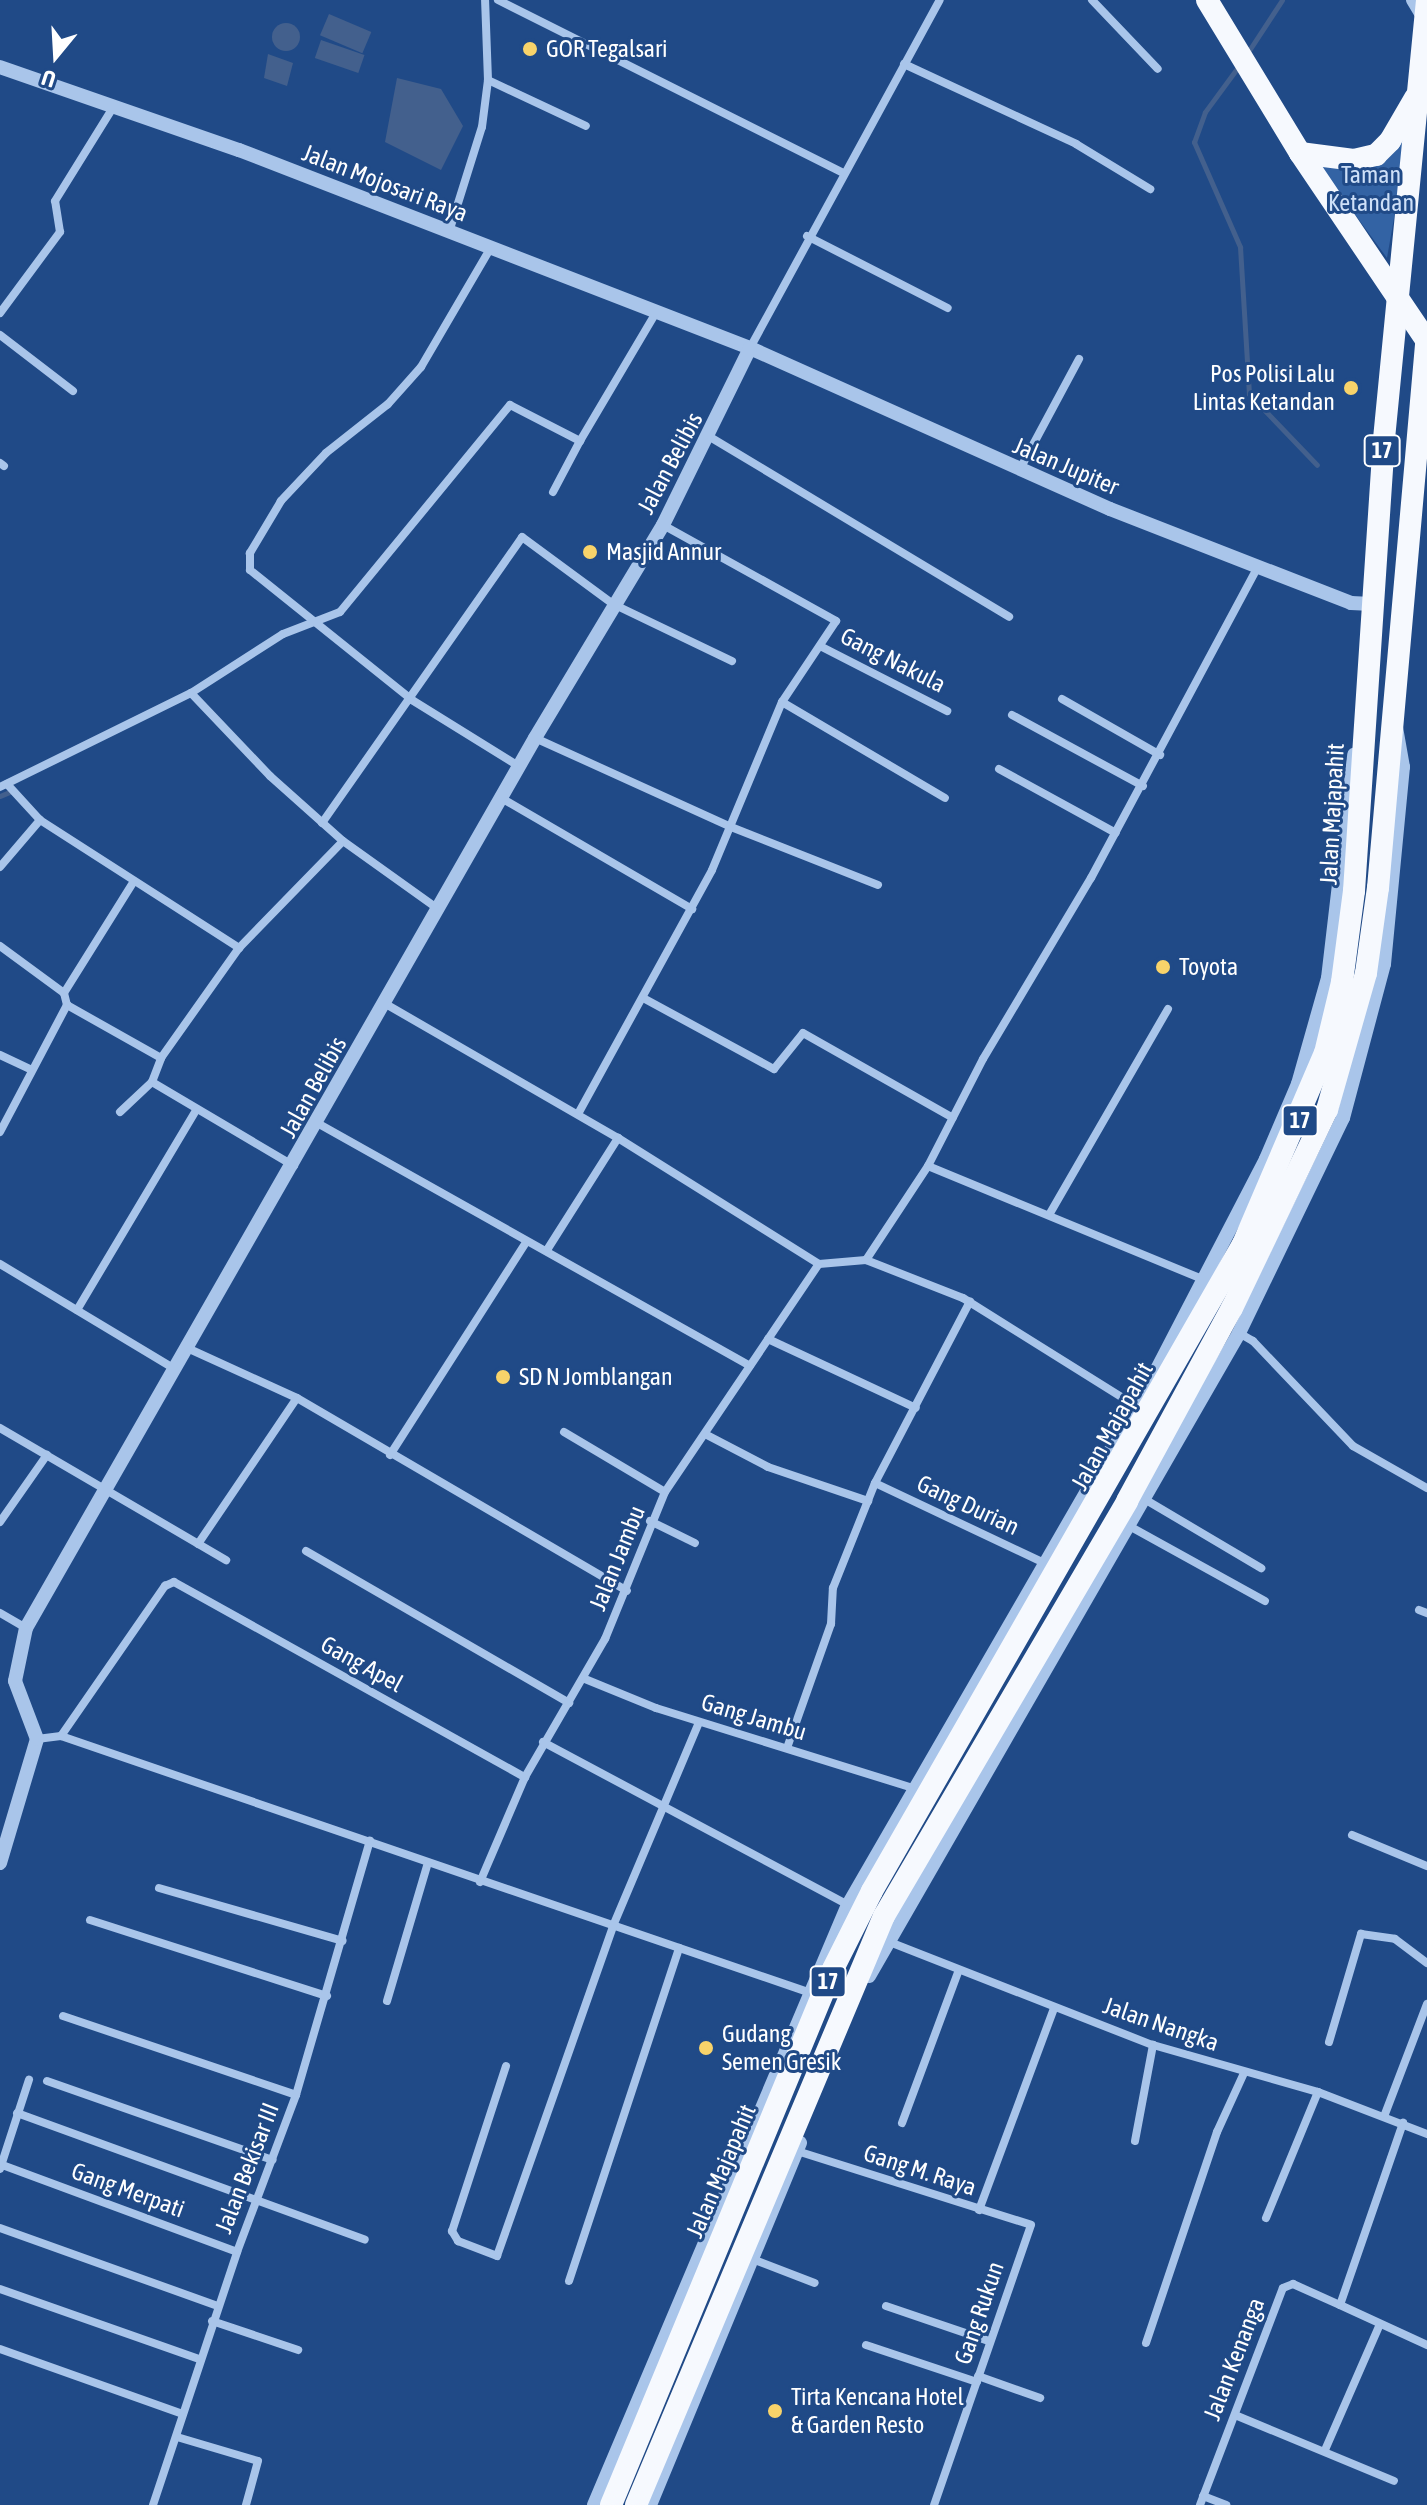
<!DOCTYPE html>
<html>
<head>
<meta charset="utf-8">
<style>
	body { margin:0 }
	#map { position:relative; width:1427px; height:2505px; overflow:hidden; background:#204a87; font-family:"Asap Condensed",sans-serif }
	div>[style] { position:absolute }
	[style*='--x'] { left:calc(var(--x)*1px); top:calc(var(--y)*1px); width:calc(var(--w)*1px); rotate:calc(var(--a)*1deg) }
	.green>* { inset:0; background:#3363a4 }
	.water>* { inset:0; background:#43608d; transform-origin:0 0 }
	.round { border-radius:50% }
	.stream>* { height:5px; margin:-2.5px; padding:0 2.5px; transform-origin:2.5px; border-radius:2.5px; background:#43608d }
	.minor>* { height:8px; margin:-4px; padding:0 4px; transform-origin:4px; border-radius:4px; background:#a9c5ea }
	.tertiary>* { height:14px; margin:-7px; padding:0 7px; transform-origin:7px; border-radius:7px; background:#a9c5ea }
	.trunk>* { height:22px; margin:-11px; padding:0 11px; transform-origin:11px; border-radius:11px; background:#f6f9fe }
	.dots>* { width:22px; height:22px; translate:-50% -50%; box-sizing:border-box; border:4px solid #204a87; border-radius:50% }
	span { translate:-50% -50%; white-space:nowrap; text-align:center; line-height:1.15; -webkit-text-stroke:6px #204a87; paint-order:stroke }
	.shield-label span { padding:2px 6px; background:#204a87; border:2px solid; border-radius:6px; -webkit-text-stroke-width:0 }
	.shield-label { font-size:22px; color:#fff; font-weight:700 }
	.poi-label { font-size:24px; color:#fff }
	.left { translate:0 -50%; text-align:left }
	.right { translate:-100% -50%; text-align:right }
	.park-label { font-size:24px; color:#cee0f8 }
	.street-label { font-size:24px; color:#fff }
	.north { position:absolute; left:16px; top:16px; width:80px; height:80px; -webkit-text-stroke:6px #204a87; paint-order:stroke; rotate:198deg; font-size:22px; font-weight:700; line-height:32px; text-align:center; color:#fff }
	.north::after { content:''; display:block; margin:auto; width:28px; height:36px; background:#fff; clip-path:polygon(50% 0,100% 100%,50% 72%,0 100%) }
</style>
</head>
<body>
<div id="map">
	<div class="green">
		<div style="clip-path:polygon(1406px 130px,1394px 218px,1387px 258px,1318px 164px,1352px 164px)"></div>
	</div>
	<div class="water">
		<div style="left:329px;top:14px;width:46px;height:23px;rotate:23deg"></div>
		<div class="round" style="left:272px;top:23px;width:28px;height:28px"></div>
		<div style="left:321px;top:40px;width:46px;height:19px;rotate:19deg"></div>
		<div style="clip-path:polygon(268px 54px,293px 63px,287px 86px,264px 78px)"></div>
		<div style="clip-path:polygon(397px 78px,441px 89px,463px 126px,441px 170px,385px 142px)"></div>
	</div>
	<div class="stream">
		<div style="--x:1248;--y:52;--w:62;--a:-56.8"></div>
		<div style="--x:1238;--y:67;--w:56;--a:126.3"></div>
		<div style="--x:1205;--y:112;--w:32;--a:110"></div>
		<div style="--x:1194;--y:142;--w:115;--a:66.3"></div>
		<div style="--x:1240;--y:247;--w:147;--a:86.5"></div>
		<div style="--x:1249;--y:394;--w:98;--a:46.2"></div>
		<div style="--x:0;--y:796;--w:13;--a:-23"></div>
	</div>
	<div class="minor">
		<div style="--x:498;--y:0;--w:386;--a:26.6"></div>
		<div style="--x:1092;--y:0;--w:95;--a:46.3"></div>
		<div style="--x:904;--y:64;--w:190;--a:24.9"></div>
		<div style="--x:1076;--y:144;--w:87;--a:31.3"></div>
		<div style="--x:488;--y:80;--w:108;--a:25.1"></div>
		<div style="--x:449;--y:232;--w:110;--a:-72.6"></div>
		<div style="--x:482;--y:127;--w:47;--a:-82.7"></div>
		<div style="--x:488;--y:80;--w:80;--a:-92.1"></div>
		<div style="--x:807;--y:236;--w:158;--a:27.1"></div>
		<div style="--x:490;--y:249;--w:137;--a:120.3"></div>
		<div style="--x:421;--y:367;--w:50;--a:131.7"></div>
		<div style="--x:388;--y:404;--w:79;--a:141.7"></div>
		<div style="--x:326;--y:453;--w:66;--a:133.2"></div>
		<div style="--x:281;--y:501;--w:61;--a:120.8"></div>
		<div style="--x:250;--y:553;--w:17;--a:90"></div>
		<div style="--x:250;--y:570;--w:208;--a:38.7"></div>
		<div style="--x:412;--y:700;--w:127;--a:31.8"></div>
		<div style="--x:0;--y:313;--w:101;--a:-53.5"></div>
		<div style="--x:60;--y:232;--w:31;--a:-99"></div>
		<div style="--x:55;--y:201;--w:112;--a:-58.2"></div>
		<div style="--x:0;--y:335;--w:92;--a:37.5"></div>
		<div style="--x:750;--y:348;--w:396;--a:-61.4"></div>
		<div style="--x:710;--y:437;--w:349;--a:31"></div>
		<div style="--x:0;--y:463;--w:5;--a:37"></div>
		<div style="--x:1020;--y:469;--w:125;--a:-61.8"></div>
		<div style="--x:553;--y:492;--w:58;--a:-62.1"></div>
		<div style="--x:663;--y:525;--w:198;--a:29"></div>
		<div style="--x:836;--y:621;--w:97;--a:123.7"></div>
		<div style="--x:782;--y:702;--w:189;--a:30.5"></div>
		<div style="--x:820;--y:646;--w:143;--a:27.1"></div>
		<div style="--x:191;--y:693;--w:115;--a:46.4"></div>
		<div style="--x:270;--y:776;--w:98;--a:41.7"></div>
		<div style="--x:343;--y:841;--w:117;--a:35.6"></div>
		<div style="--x:1062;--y:699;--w:113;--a:29.7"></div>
		<div style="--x:1012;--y:715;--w:149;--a:28.5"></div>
		<div style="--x:535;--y:738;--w:215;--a:24.4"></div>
		<div style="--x:731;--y:827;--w:158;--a:21.5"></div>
		<div style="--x:999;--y:769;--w:133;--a:28.7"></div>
		<div style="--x:7;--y:784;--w:49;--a:47.5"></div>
		<div style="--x:0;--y:787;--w:213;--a:-26.2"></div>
		<div style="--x:191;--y:693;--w:109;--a:-32.7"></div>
		<div style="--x:283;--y:634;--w:61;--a:-21.1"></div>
		<div style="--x:340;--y:612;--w:268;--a:-50.6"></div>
		<div style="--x:510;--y:405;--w:79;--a:27.2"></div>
		<div style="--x:580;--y:441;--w:147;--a:-59.4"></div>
		<div style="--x:503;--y:799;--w:219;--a:30.2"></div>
		<div style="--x:322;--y:823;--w:349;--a:-55"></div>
		<div style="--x:522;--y:537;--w:113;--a:36.4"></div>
		<div style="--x:613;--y:604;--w:132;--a:25.6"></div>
		<div style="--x:0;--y:867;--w:62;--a:-49.6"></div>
		<div style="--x:40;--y:820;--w:237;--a:32.7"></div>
		<div style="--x:239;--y:948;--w:149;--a:-45.8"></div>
		<div style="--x:0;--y:946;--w:79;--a:36.3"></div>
		<div style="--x:64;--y:993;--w:12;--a:76"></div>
		<div style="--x:67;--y:1005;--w:108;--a:29.4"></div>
		<div style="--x:64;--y:993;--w:132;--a:-58"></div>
		<div style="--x:645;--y:999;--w:147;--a:28.5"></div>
		<div style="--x:774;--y:1069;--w:46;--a:-51.1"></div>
		<div style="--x:803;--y:1033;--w:172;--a:29.5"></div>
		<div style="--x:384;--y:1003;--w:270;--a:30"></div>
		<div style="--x:618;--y:1138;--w:237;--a:32.1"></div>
		<div style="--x:819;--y:1264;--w:47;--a:-4.9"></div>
		<div style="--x:866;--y:1260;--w:104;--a:21.4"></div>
		<div style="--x:963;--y:1298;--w:204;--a:32"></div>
		<div style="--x:0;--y:1055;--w:35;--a:25"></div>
		<div style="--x:152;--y:1082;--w:165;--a:30.6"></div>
		<div style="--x:120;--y:1112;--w:44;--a:-43.2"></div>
		<div style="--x:152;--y:1082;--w:26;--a:-69"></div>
		<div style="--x:161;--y:1058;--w:135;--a:-54.7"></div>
		<div style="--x:578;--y:1114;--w:278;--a:-61.2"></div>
		<div style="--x:712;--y:870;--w:182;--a:-67.4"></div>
		<div style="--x:319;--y:1124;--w:494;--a:29.3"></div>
		<div style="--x:0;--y:1132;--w:144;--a:-62.2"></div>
		<div style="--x:928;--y:1166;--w:300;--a:22.4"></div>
		<div style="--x:1049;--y:1215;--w:238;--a:-60"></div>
		<div style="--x:547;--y:1250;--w:133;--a:-57.6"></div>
		<div style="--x:866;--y:1260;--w:113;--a:-56.6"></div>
		<div style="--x:928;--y:1166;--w:120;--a:-62.8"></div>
		<div style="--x:983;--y:1059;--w:211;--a:-59.2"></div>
		<div style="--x:1091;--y:878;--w:353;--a:-61.8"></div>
		<div style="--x:0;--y:1264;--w:202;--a:31"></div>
		<div style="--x:77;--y:1310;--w:234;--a:-59.2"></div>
		<div style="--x:1239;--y:1333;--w:16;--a:30"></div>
		<div style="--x:1253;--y:1341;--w:145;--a:46.4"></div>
		<div style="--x:1353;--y:1446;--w:85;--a:29.6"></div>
		<div style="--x:768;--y:1339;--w:163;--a:25"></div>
		<div style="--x:185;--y:1347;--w:123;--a:24.5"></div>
		<div style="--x:297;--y:1398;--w:382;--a:30.3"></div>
		<div style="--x:0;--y:1428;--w:262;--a:30.3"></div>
		<div style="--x:564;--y:1432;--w:117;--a:30.7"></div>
		<div style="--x:705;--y:1434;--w:71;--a:27.6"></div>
		<div style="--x:768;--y:1467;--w:106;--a:18.8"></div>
		<div style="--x:390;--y:1455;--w:253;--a:-57.4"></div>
		<div style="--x:875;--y:1483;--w:187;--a:25.3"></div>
		<div style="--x:1146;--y:1500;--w:134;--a:30.6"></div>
		<div style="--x:650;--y:1521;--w:50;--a:26.1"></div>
		<div style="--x:0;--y:1522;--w:82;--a:-55"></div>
		<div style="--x:1131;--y:1527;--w:153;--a:28.9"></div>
		<div style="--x:198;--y:1544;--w:176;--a:-55.9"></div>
		<div style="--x:306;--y:1551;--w:304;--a:30"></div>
		<div style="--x:1419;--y:1610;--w:9;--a:21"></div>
		<div style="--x:0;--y:1613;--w:30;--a:30"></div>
		<div style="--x:585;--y:1679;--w:77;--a:22.2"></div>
		<div style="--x:656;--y:1708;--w:269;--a:17.3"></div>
		<div style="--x:61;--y:1736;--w:183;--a:-55.3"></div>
		<div style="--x:165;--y:1586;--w:10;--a:-24"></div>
		<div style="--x:174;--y:1582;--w:402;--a:29.1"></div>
		<div style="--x:37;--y:1739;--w:24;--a:-7"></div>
		<div style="--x:61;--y:1736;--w:790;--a:18.92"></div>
		<div style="--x:543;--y:1742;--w:346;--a:28.1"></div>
		<div style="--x:787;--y:1748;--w:132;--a:-70.5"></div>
		<div style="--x:831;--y:1624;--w:36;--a:-87"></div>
		<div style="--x:833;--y:1588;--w:113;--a:-68.2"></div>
		<div style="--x:875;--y:1483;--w:205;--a:-62.4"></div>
		<div style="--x:1352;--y:1835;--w:81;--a:22.5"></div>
		<div style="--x:480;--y:1882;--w:114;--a:-66.8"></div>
		<div style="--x:525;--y:1777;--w:160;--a:-59.9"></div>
		<div style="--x:605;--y:1639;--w:159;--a:-67.8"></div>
		<div style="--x:665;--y:1492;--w:275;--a:-56"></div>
		<div style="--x:159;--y:1888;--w:191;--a:16.1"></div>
		<div style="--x:90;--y:1920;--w:249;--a:17.8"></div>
		<div style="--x:887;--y:1941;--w:286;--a:21.4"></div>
		<div style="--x:1153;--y:2045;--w:172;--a:15.9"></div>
		<div style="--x:1318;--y:2092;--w:117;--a:21.1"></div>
		<div style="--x:387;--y:2001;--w:144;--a:-73.5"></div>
		<div style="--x:63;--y:2016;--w:246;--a:18.7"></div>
		<div style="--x:1329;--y:2042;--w:113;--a:-73.5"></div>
		<div style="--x:1361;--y:1934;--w:34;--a:8"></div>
		<div style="--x:1395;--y:1939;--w:40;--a:37"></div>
		<div style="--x:506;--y:2066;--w:174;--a:108.1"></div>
		<div style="--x:452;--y:2231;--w:12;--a:59"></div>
		<div style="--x:458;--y:2241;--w:42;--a:21"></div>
		<div style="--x:497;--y:2256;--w:350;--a:-70.6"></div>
		<div style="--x:613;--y:1926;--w:221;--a:-67.1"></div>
		<div style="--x:47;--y:2081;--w:239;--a:19.3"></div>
		<div style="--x:17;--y:2113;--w:370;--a:20"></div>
		<div style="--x:1385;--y:2114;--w:118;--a:-69.1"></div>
		<div style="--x:902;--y:2123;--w:163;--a:-69.6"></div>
		<div style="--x:1135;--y:2141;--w:98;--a:-79.4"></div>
		<div style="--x:797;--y:2151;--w:245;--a:17.5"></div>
		<div style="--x:1031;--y:2225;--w:296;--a:109.1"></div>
		<div style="--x:5;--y:2166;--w:247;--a:20.3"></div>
		<div style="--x:0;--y:2169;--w:94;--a:-72"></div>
		<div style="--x:979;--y:2210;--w:215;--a:-69.6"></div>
		<div style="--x:1266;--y:2218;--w:136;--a:-67.6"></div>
		<div style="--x:0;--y:2228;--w:232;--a:19.7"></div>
		<div style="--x:752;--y:2259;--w:67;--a:20.9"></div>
		<div style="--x:569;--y:2281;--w:351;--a:-71.7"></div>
		<div style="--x:0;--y:2289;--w:211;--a:19.4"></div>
		<div style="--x:1340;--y:2305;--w:96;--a:24.7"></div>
		<div style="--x:886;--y:2306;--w:109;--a:18.8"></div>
		<div style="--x:212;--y:2321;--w:91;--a:18.6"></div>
		<div style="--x:1146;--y:2343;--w:223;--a:-71.4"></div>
		<div style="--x:1217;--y:2132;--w:65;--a:-65.4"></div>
		<div style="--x:866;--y:2345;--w:117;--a:18.4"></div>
		<div style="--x:0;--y:2349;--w:194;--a:19.6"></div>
		<div style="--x:978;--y:2376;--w:66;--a:19.5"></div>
		<div style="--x:1235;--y:2415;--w:172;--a:22.5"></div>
		<div style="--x:177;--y:2437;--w:84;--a:16.5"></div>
		<div style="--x:258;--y:2461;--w:46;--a:105.3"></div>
		<div style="--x:1325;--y:2450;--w:137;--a:-66.4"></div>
		<div style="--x:1203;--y:2496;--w:25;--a:21"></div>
		<div style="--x:153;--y:2505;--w:267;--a:-71.6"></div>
		<div style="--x:237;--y:2252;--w:168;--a:-69.4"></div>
		<div style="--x:296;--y:2095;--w:265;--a:-73.8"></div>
		<div style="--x:1200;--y:2505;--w:232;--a:-69.1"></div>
		<div style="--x:1283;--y:2288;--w:11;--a:-22"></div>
		<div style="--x:1293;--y:2284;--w:51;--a:24.1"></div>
		<div style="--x:1340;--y:2305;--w:193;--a:-70.9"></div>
	</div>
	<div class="tertiary">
		<div style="--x:1413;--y:0;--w:23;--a:59"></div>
		<div style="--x:0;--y:67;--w:253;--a:19.2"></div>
		<div style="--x:239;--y:150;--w:548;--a:21.18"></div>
		<div style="--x:750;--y:348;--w:394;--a:24.1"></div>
		<div style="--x:1110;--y:509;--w:259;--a:21.3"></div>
		<div style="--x:1351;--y:603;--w:21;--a:3"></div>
		<div style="--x:0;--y:1863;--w:129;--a:-73.4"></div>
		<div style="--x:37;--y:1739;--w:62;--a:-110.8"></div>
		<div style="--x:15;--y:1681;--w:54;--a:-78.3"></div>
		<div style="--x:26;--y:1628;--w:1025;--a:-60.23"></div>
		<div style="--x:535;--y:738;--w:249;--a:-59"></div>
		<div style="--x:663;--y:525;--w:197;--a:-63.8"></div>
		<div style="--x:869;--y:1976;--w:742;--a:-60.08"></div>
		<div style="--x:1239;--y:1333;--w:239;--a:-64.2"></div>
		<div style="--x:1343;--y:1118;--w:159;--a:-75.1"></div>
		<div style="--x:1384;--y:964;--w:198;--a:-84.5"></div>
		<div style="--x:1403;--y:767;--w:40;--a:-100"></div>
		<div style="--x:594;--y:2505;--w:652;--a:-67.06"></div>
		<div style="--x:848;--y:1905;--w:610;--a:-59.99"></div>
		<div style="--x:1153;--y:1377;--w:246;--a:-62.6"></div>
		<div style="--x:1266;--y:1159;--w:82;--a:-66.9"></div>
		<div style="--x:1298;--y:1084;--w:110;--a:-74.2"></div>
		<div style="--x:1328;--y:978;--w:225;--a:-83.3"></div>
		<div style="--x:650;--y:2505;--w:392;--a:-67.5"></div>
	</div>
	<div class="trunk">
		<div style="--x:1207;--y:0;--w:179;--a:58.7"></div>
		<div style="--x:1300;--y:153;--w:225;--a:56"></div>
		<div style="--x:1300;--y:153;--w:54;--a:7.4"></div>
		<div style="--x:1354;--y:160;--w:23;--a:-13"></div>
		<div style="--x:1376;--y:155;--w:20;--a:-45"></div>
		<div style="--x:1390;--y:141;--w:50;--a:-59.8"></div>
		<div style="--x:611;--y:2505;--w:580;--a:-67.5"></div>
		<div style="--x:833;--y:1969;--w:87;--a:-63.4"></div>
		<div style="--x:872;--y:1891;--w:746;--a:-60.17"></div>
		<div style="--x:1243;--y:1244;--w:208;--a:-66.8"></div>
		<div style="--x:1325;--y:1053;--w:73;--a:-76.5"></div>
		<div style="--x:1342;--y:982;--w:92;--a:-82.5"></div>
		<div style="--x:1354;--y:891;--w:443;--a:-86.2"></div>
		<div style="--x:1383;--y:449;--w:451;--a:-84.4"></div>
		<div style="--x:636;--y:2505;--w:639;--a:-67.17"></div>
		<div style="--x:884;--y:1916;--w:481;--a:-59.6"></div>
		<div style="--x:1127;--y:1501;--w:220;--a:-61.5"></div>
		<div style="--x:1232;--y:1308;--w:220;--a:-64.4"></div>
		<div style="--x:1327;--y:1110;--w:142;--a:-74.1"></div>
		<div style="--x:1366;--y:973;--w:86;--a:-82"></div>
		<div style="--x:1378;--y:888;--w:557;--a:-84.95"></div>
	</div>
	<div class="dots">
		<div style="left:530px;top:49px;background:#f8d36a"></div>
		<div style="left:1351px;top:388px;background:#f8d36a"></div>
		<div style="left:590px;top:552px;background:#f8d36a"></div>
		<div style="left:1163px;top:967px;background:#f8d36a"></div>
		<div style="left:503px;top:1377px;background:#f8d36a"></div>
		<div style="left:706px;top:2048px;background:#f8d36a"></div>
		<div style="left:775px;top:2411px;background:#f8d36a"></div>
	</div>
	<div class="shield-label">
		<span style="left:1382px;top:451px">17</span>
		<span style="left:1300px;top:1121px">17</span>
		<span style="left:828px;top:1982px">17</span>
	</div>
	<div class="poi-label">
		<span class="left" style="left:546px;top:49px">GOR Tegalsari</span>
		<span class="right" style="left:1335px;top:388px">Pos Polisi Lalu<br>Lintas Ketandan</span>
		<span class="left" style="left:606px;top:552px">Masjid Annur</span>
		<span class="left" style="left:1179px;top:967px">Toyota</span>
		<span class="left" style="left:519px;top:1377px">SD N Jomblangan</span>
		<span class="left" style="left:722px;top:2048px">Gudang<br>Semen Gresik</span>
		<span class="left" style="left:791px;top:2411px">Tirta Kencana Hotel<br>&amp; Garden Resto</span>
	</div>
	<div class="park-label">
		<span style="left:1371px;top:189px">Taman<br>Ketandan</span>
	</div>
	<div class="street-label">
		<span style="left:385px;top:183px;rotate:21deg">Jalan Mojosari Raya</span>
		<span style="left:670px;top:463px;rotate:-62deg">Jalan Belibis</span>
		<span style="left:1066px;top:466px;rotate:23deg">Jalan Jupiter</span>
		<span style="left:893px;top:660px;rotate:27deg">Gang Nakula</span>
		<span style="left:1332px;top:814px;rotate:-87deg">Jalan Majapahit</span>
		<span style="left:313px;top:1087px;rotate:-61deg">Jalan Belibis</span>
		<span style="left:1112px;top:1426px;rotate:-61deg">Jalan Majapahit</span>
		<span style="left:968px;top:1505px;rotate:25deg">Gang Durian</span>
		<span style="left:617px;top:1558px;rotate:-68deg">Jalan Jambu</span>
		<span style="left:362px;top:1664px;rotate:29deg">Gang Apel</span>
		<span style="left:754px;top:1717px;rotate:17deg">Gang Jambu</span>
		<span style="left:1161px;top:2024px;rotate:19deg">Jalan Nangka</span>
		<span style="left:247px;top:2168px;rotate:-69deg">Jalan Bekisar III</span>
		<span style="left:920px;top:2170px;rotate:18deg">Gang M. Raya</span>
		<span style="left:721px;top:2171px;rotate:-67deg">Jalan Majapahit</span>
		<span style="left:128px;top:2190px;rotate:20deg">Gang Merpati</span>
		<span style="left:979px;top:2313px;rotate:-71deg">Gang Rukun</span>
		<span style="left:1234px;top:2359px;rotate:-69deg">Jalan Kenanga</span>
	</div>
	<div class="north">U</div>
</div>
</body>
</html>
